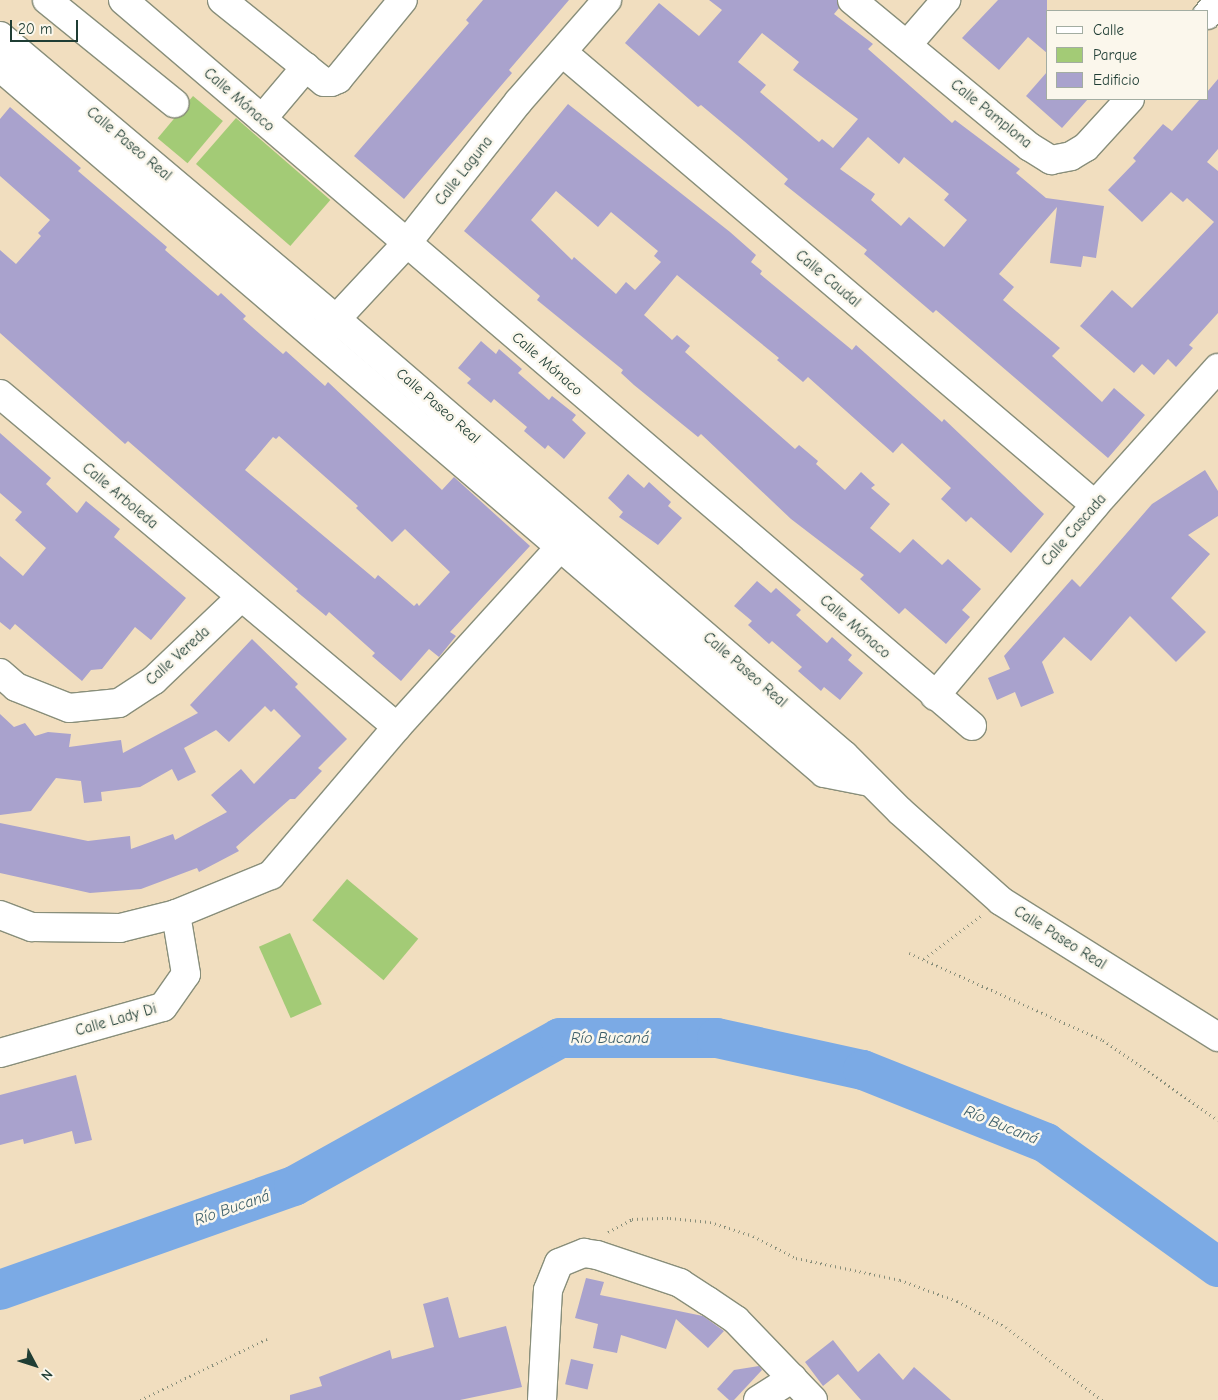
<!DOCTYPE html>
<html>
<head>
<meta charset="utf-8">
<style>
	body { margin:0 }
	#map { position:relative; width:1218px; height:1400px; overflow:hidden; background:#f1debf; font-family:"Comic Neue",sans-serif }
	div>[style] { position:absolute }
	[style*='--x'] { left:calc(var(--x)*1px); top:calc(var(--y)*1px); width:calc(var(--w)*1px); rotate:calc(var(--a)*1deg) }
	.green>* { inset:0; background:#a3cb76; transform-origin:0 0 }
	.river>* { height:40px; margin:-20px; padding:0 20px; transform-origin:20px; border-radius:20px; background:#7baae5 }
	.building>* { inset:0; background:#a9a2cd; transform-origin:0 0 }
	.path>* { height:3px; margin-top:-1.5px; transform-origin:0; background:repeating-linear-gradient(90deg,#888e7a 0 1px,transparent 0 5px) }
	.roads { filter:drop-shadow(1px 0 #888e7a) drop-shadow(-1px 0 #888e7a) drop-shadow(0 1px #888e7a) drop-shadow(0 -1px #888e7a) }
	.minor>* { height:28px; margin:-14px; padding:0 14px; transform-origin:14px; border-radius:14px; background:#fff }
	span { translate:-50% -50%; white-space:nowrap; text-align:center; line-height:1.15; -webkit-text-stroke:5px #fbf7ec; paint-order:stroke }
	.street-label { font-size:15px; color:#1f3d34 }
	.water-label { font-size:16px; color:#3b5e69; font-style:italic }
	.legend { position:absolute; left:1046px; top:10px; width:162px; height:90px; box-sizing:border-box; background:#fbf7ec; border:1px solid #a3ada2; margin:0; padding:6px 9px; list-style:none; font-size:15px; color:#1f3d34 }
	.legend li { display:flex; align-items:center; gap:10px; height:25px }
	.legend b { width:25px; border:1px solid #a3ada2 }
	.north { position:absolute; left:10px; top:1340px; width:50px; height:50px; -webkit-text-stroke:4px #fbf7ec; paint-order:stroke; rotate:130deg; font-size:14px; font-weight:700; line-height:20px; text-align:center; color:#1f3d34 }
	.north::after { content:''; display:block; margin:auto; width:18px; height:22px; background:#1f3d34; clip-path:polygon(50% 0,100% 100%,50% 72%,0 100%) }
	.scale { position:absolute; left:10px; top:20px; width:68px; height:22px; box-sizing:border-box; border:2px solid #1f3d34; border-top:0; padding-left:6px; font-size:15px; line-height:18px; white-space:nowrap; color:#1f3d34; -webkit-text-stroke:4px #fbf7ec; paint-order:stroke }
</style>
</head>
<body>
<div id="map">
	<div class="green">
		<div style="left:193px;top:96px;width:39px;height:55px;rotate:40deg"></div>
		<div style="left:236px;top:118px;width:125px;height:61px;rotate:41deg"></div>
		<div style="left:347px;top:879px;width:93px;height:54px;rotate:40deg"></div>
		<div style="left:290px;top:933px;width:78px;height:34px;rotate:66deg"></div>
	</div>
	<div class="river">
		<div style="--x:0;--y:1290;--w:312;--a:-19.5"></div>
		<div style="--x:294;--y:1186;--w:304;--a:-29.1"></div>
		<div style="--x:560;--y:1038;--w:157;--a:0"></div>
		<div style="--x:717;--y:1038;--w:149;--a:12.4"></div>
		<div style="--x:863;--y:1070;--w:197;--a:21.7"></div>
		<div style="--x:1046;--y:1143;--w:212;--a:35.8"></div>
	</div>
	<div class="building">
		<div style="clip-path:polygon(483px 0,569px 0,509px 70px,512px 73px,404px 199px,354px 156px,469px 23px,466px 20px)"></div>
		<div style="clip-path:polygon(evenodd,709px 0,837px 0,839px 8px,834px 14px,873px 44px,868px 49px,952px 123px,955px 120px,1020px 169px,1016px 173px,1046px 198px,1104px 206px,1096px 258px,1083px 256px,1081px 267px,1050px 263px,1057px 207px,999px 274px,1014px 287px,1003px 300px,1060px 348px,1052px 356px,1102px 402px,1114px 388px,1145px 415px,1108px 458px,936px 310px,933px 313px,864px 254px,867px 250px,784px 184px,788px 179px,744px 141px,701px 105px,698px 107px,625px 43px,659px 3px,699px 36px,722px 10px,709px 0,762px 33px,799px 62px,793px 70px,858px 119px,833px 148px,822px 139px,819px 142px,760px 92px,766px 85px,738px 62px,762px 33px,709px 0,868px 137px,899px 164px,904px 157px,949px 194px,944px 200px,967px 220px,944px 247px,909px 217px,901px 226px,871px 200px,875px 194px,840px 169px,868px 137px)"></div>
		<div style="clip-path:polygon(998px 0,1047px 0,1047px 53px,1028px 37px,999px 70px,962px 38px)"></div>
		<div style="clip-path:polygon(1047px 72px,1047px 99px,1088px 99px,1062px 128px,1026px 96px)"></div>
		<div style="clip-path:polygon(1218px 79px,1218px 149px,1207px 162px,1218px 171px,1218px 313px,1189px 345px,1193px 348px,1176px 367px,1168px 359px,1154px 375px,1142px 364px,1134px 373px,1080px 326px,1112px 290px,1132px 308px,1214px 222px,1187px 198px,1183px 202px,1171px 192px,1142px 222px,1108px 190px,1136px 161px,1133px 158px,1163px 124px,1172px 131px,1200px 99px,1207px 99px,1207px 92px)"></div>
		<div style="clip-path:polygon(evenodd,568px 104px,730px 232px,756px 255px,751px 262px,762px 271px,760px 274px,852px 350px,856px 345px,942px 422px,944px 419px,1044px 514px,1011px 553px,971px 517px,966px 522px,941px 499px,951px 488px,902px 443px,893px 453px,808px 377px,803px 382px,777px 360px,779px 358px,677px 275px,644px 315px,672px 340px,677px 335px,690px 346px,685px 352px,795px 449px,799px 445px,818px 461px,816px 464px,845px 490px,861px 472px,875px 485px,871px 488px,890px 504px,870px 528px,900px 553px,913px 539px,942px 565px,948px 559px,981px 589px,962px 610px,970px 617px,946px 644px,905px 608px,899px 614px,860px 579px,864px 575px,791px 519px,701px 434px,698px 437px,634px 385px,621px 373px,623px 370px,537px 300px,540px 296px,464px 231px,568px 104px,556px 191px,598px 227px,611px 212px,658px 251px,654px 256px,661px 262px,635px 290px,626px 282px,616px 294px,574px 257px,572px 260px,531px 220px,556px 191px)"></div>
		<div style="clip-path:polygon(evenodd,10px 107px,81px 168px,78px 171px,167px 247px,165px 250px,211px 290px,218px 296px,221px 293px,246px 316px,243px 319px,283px 354px,286px 351px,325px 386px,328px 382px,442px 490px,454px 477px,530px 546px,450px 632px,456px 636px,439px 657px,429px 649px,401px 681px,372px 656px,375px 653px,329px 612px,326px 616px,296px 591px,298px 589px,128px 441px,125px 444px,0 333px,0 250px,16px 264px,41px 236px,38px 233px,50px 220px,0 176px,0 119px,10px 107px,279px 436px,358px 506px,356px 508px,392px 542px,405px 529px,450px 572px,419px 606px,417px 603px,414px 606px,378px 575px,375px 579px,245px 470px,273px 437px,276px 439px,279px 436px)"></div>
		<div style="clip-path:polygon(481px 341px,496px 354px,499px 349px,522px 369px,518px 373px,533px 386px,549px 400px,552px 396px,576px 415px,572px 420px,586px 433px,564px 459px,548px 445px,545px 449px,524px 431px,527px 427px,494px 399px,491px 403px,467px 383px,471px 379px,458px 368px)"></div>
		<div style="clip-path:polygon(0 433px,51px 478px,46px 484px,77px 513px,86px 501px,120px 529px,114px 537px,186px 598px,151px 640px,135px 627px,102px 669px,91px 670px,82px 681px,15px 624px,10px 630px,0 622px,0 556px,23px 576px,46px 548px,15px 520px,22px 512px,0 493px)"></div>
		<div style="clip-path:polygon(1205px 470px,1218px 491px,1218px 516px,1188px 535px,1210px 554px,1171px 598px,1206px 632px,1176px 662px,1130px 616px,1091px 661px,1064px 637px,1042px 662px,1054px 693px,1021px 707px,1015px 692px,997px 700px,988px 678px,1010px 669px,1004px 656px,1072px 579px,1080px 587px,1152px 504px)"></div>
		<div style="clip-path:polygon(628px 474px,644px 488px,649px 482px,671px 502px,668px 506px,682px 518px,658px 545px,619px 517px,623px 512px,608px 498px)"></div>
		<div style="clip-path:polygon(757px 581px,771px 593px,776px 588px,801px 610px,796px 615px,827px 643px,832px 637px,852px 655px,848px 660px,863px 673px,840px 700px,824px 687px,821px 691px,798px 671px,802px 667px,772px 641px,769px 644px,748px 625px,752px 621px,734px 606px)"></div>
		<div style="clip-path:polygon(252px 639px,298px 684px,295px 687px,347px 739px,318px 768px,322px 771px,295px 799px,290px 799px,236px 847px,239px 851px,199px 872px,197px 868px,141px 889px,90px 893px,0 873px,0 823px,88px 841px,130px 836px,131px 849px,173px 834px,175px 840px,227px 812px,211px 795px,241px 769px,254px 784px,301px 736px,274px 709px,271px 712px,265px 706px,229px 742px,216px 730px,184px 748px,196px 772px,178px 781px,172px 769px,140px 787px,101px 792px,102px 801px,84px 803px,81px 781px,56px 778px,31px 811px,0 815px,0 714px,14px 727px,25px 723px,35px 736px,48px 732px,71px 734px,69px 747px,121px 740px,123px 753px,198px 713px,190px 705px)"></div>
		<div style="clip-path:polygon(76px 1075px,92px 1140px,75px 1144px,72px 1131px,24px 1144px,23px 1139px,0 1145px,0 1095px)"></div>
		<div style="clip-path:polygon(586px 1278px,604px 1282px,600px 1295px,703px 1316px,724px 1331px,708px 1348px,676px 1319px,666px 1349px,621px 1335px,617px 1353px,593px 1348px,598px 1324px,575px 1318px)"></div>
		<div style="clip-path:polygon(448px 1297px,459px 1338px,506px 1326px,522px 1387px,460px 1400px,290px 1400px,290px 1395px,322px 1386px,319px 1377px,390px 1350px,392px 1359px,434px 1347px,423px 1304px)"></div>
		<div style="clip-path:polygon(833px 1340px,858px 1372px,879px 1353px,903px 1380px,914px 1367px,951px 1400px,861px 1400px,838px 1374px,823px 1386px,805px 1362px)"></div>
		<div style="left:571px;top:1359px;width:23px;height:26px;rotate:13deg"></div>
		<div style="clip-path:polygon(759px 1366px,762px 1370px,734px 1400px,729px 1400px,717px 1389px,734px 1370px)"></div>
	</div>
	<div class="path">
		<div style="--x:909;--y:953;--w:213;--a:24.2"></div>
		<div style="--x:1103;--y:1040;--w:140;--a:34.8"></div>
		<div style="--x:924;--y:959;--w:71;--a:-37"></div>
		<div style="--x:608;--y:1232;--w:27;--a:-28"></div>
		<div style="--x:632;--y:1219;--w:38;--a:-2"></div>
		<div style="--x:670;--y:1218;--w:40;--a:5.7"></div>
		<div style="--x:710;--y:1222;--w:45;--a:18"></div>
		<div style="--x:753;--y:1236;--w:48;--a:27.1"></div>
		<div style="--x:796;--y:1258;--w:106;--a:11.9"></div>
		<div style="--x:900;--y:1280;--w:61;--a:20.2"></div>
		<div style="--x:957;--y:1301;--w:55;--a:28"></div>
		<div style="--x:1006;--y:1327;--w:121;--a:37.2"></div>
		<div style="--x:140;--y:1400;--w:141;--a:-25.7"></div>
	</div>
	<div class="roads">
		<div class="minor">
			<div style="--x:47;--y:0;--w:164;--a:39"></div>
			<div style="--x:123;--y:0;--w:1117;--a:40.53"></div>
			<div style="--x:222;--y:0;--w:131;--a:38.8"></div>
			<div style="--x:324;--y:82;--w:7;--a:0"></div>
			<div style="--x:331;--y:82;--w:8;--a:-23"></div>
			<div style="--x:338;--y:79;--w:102;--a:-50.6"></div>
			<div style="--x:852;--y:0;--w:231;--a:39.6"></div>
			<div style="--x:1030;--y:147;--w:25;--a:32"></div>
			<div style="--x:1051;--y:160;--w:20;--a:-11"></div>
			<div style="--x:1071;--y:156;--w:17;--a:-31"></div>
			<div style="--x:1086;--y:147;--w:65;--a:-47.5"></div>
			<div style="--x:1207;--y:15;--w:17;--a:-50"></div>
			<div style="--x:0;--y:36;--w:438;--a:40.1"></div>
			<div style="--x:335;--y:318;--w:671;--a:40.65"></div>
			<div style="--x:844;--y:755;--w:79;--a:45"></div>
			<div style="--x:900;--y:811;--w:135;--a:41.7"></div>
			<div style="--x:1001;--y:901;--w:256;--a:32.1"></div>
			<div style="--x:907;--y:45;--w:60;--a:-49.1"></div>
			<div style="--x:562;--y:52;--w:699;--a:40.36"></div>
			<div style="--x:0;--y:67;--w:1085;--a:40.59"></div>
			<div style="--x:824;--y:773;--w:47;--a:11.1"></div>
			<div style="--x:262;--y:119;--w:68;--a:-49.8"></div>
			<div style="--x:324;--y:332;--w:120;--a:-47"></div>
			<div style="--x:406;--y:244;--w:182;--a:-51.7"></div>
			<div style="--x:519;--y:101;--w:134;--a:-48.9"></div>
			<div style="--x:0;--y:394;--w:518;--a:39.99"></div>
			<div style="--x:0;--y:673;--w:21;--a:41"></div>
			<div style="--x:16;--y:687;--w:57;--a:21.6"></div>
			<div style="--x:69;--y:708;--w:50;--a:-5.7"></div>
			<div style="--x:119;--y:703;--w:42;--a:-33.3"></div>
			<div style="--x:154;--y:680;--w:119;--a:-43.6"></div>
			<div style="--x:935;--y:696;--w:249;--a:-50"></div>
			<div style="--x:1095;--y:505;--w:184;--a:-48.1"></div>
			<div style="--x:0;--y:915;--w:34;--a:21"></div>
			<div style="--x:32;--y:927;--w:88;--a:0.7"></div>
			<div style="--x:120;--y:928;--w:58;--a:-14"></div>
			<div style="--x:176;--y:914;--w:103;--a:-22.3"></div>
			<div style="--x:271;--y:875;--w:194;--a:-49.6"></div>
			<div style="--x:397;--y:727;--w:243;--a:-47.8"></div>
			<div style="--x:0;--y:1053;--w:169;--a:-15.8"></div>
			<div style="--x:163;--y:1007;--w:40;--a:-55.1"></div>
			<div style="--x:186;--y:974;--w:61;--a:-99.5"></div>
			<div style="--x:542;--y:1400;--w:110;--a:-86.9"></div>
			<div style="--x:548;--y:1290;--w:29;--a:-68"></div>
			<div style="--x:559;--y:1263;--w:27;--a:-22"></div>
			<div style="--x:584;--y:1253;--w:13;--a:9"></div>
			<div style="--x:597;--y:1255;--w:88;--a:18.6"></div>
			<div style="--x:680;--y:1283;--w:33;--a:33"></div>
			<div style="--x:708;--y:1301;--w:34;--a:34"></div>
			<div style="--x:736;--y:1320;--w:111;--a:46.1"></div>
			<div style="--x:758;--y:1400;--w:41;--a:-32.2"></div>
		</div>
	</div>
	<div class="street-label">
		<span style="left:239px;top:100px;rotate:41deg">Calle Mónaco</span>
		<span style="left:991px;top:114px;rotate:39deg">Calle Pamplona</span>
		<span style="left:129px;top:144px;rotate:40deg">Calle Paseo Real</span>
		<span style="left:464px;top:171px;rotate:-52deg">Calle Laguna</span>
		<span style="left:828px;top:279px;rotate:40deg">Calle Caudal</span>
		<span style="left:547px;top:364px;rotate:41deg">Calle Mónaco</span>
		<span style="left:438px;top:406px;rotate:41deg">Calle Paseo Real</span>
		<span style="left:120px;top:496px;rotate:40deg">Calle Arboleda</span>
		<span style="left:1074px;top:530px;rotate:-49deg">Calle Cascada</span>
		<span style="left:855px;top:627px;rotate:41deg">Calle Mónaco</span>
		<span style="left:178px;top:656px;rotate:-42deg">Calle Vereda</span>
		<span style="left:745px;top:670px;rotate:41deg">Calle Paseo Real</span>
		<span style="left:1060px;top:938px;rotate:32deg">Calle Paseo Real</span>
		<span style="left:116px;top:1020px;rotate:-16deg">Calle Lady Di</span>
	</div>
	<div class="water-label">
		<span style="left:610px;top:1038px">Río Bucaná</span>
		<span style="left:1001px;top:1125px;rotate:22deg">Río Bucaná</span>
		<span style="left:232px;top:1208px;rotate:-19deg">Río Bucaná</span>
	</div>
	<ul class="legend">
	<li><b style="height:6px;background:#fff"></b>Calle</li>
	<li><b style="height:14px;background:#a3cb76"></b>Parque</li>
	<li><b style="height:14px;background:#a9a2cd"></b>Edificio</li>
	</ul>
	<div class="north">N</div>
	<div class="scale">20 m</div>
</div>
</body>
</html>
